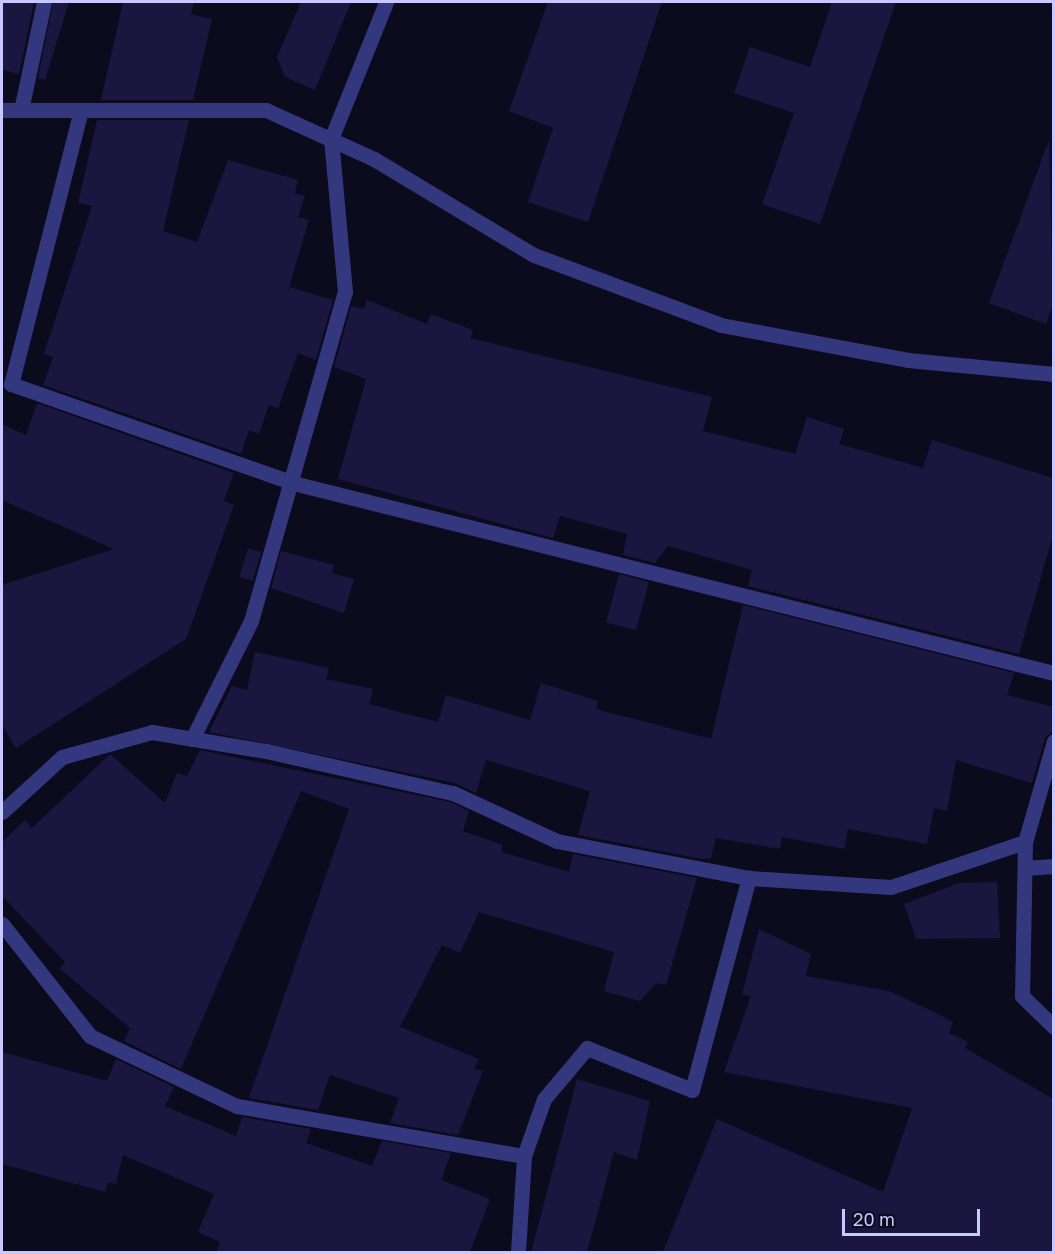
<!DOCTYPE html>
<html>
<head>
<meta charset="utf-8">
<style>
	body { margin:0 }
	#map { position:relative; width:1055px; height:1254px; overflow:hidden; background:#0c0b1d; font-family:"Golos Text",sans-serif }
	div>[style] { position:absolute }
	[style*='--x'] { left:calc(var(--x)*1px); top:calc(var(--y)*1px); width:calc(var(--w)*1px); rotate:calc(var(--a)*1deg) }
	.building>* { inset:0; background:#1a163f; transform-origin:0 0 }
	.minor>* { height:15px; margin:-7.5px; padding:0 7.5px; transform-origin:7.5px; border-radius:7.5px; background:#33387e }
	span { translate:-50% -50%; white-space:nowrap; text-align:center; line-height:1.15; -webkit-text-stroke:6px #0c0b1d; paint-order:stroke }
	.frame { position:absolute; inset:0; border:3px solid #c8c7ff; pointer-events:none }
	.scale { position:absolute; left:842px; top:1209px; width:138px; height:27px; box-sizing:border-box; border:3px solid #c8c7ff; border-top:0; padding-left:8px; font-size:18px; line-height:21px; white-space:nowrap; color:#c8c7ff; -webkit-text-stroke:4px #0c0b1d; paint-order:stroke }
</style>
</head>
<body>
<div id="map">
	<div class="building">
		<div style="clip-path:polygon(2px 2px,34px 2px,19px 74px,2px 70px)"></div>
		<div style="clip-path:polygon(53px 2px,69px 2px,45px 80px,38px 78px)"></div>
		<div style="clip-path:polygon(123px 2px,194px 2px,191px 14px,212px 19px,193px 100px,101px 100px)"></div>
		<div style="clip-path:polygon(301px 2px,351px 2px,315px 90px,285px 77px,277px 57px)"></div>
		<div style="clip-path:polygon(548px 2px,662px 2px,588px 222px,528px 202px,553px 128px,509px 111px)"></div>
		<div style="clip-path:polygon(832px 2px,896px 2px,820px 224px,762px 204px,794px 113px,734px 93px,750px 47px,810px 67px)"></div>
		<div style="clip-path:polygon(97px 120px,189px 120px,163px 231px,197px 242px,228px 160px,298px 180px,295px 193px,305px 196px,298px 217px,309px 220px,289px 287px,333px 300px,316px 360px,298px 353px,278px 408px,269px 405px,259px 434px,249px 430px,241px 454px,43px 385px,53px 357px,44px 354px,92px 206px,78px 203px)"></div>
		<div style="clip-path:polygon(1049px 140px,1053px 304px,1046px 324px,989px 303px)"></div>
		<div style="clip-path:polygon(367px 300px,427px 324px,431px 314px,473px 330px,470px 338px,712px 397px,703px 431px,795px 454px,807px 417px,844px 429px,839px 444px,923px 468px,932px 440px,1053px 478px,1053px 535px,1019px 654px,748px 586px,752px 570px,668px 546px,655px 563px,623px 555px,627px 534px,560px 516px,553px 538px,338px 479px,366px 379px,334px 367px,351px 306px,364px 309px)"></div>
		<div style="clip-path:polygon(37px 403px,234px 473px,224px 501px,234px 505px,186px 639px,16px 748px,2px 725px,2px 585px,114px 549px,2px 500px,2px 424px,26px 435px)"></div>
		<div style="left:248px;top:548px;width:14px;height:30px;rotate:17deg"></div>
		<div style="clip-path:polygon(281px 551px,334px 565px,332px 573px,354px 579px,344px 613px,271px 588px)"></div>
		<div style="left:619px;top:574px;width:31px;height:50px;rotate:15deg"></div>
		<div style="clip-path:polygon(743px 605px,1014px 673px,1007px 695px,1053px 707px,1053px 731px,1045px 738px,1032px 783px,956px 760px,947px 811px,934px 808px,927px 844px,848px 829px,844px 849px,782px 837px,780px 849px,716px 838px,711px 858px,702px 859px,578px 835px,590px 791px,486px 760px,476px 793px,455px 783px,209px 732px,232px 686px,247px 690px,255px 652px,329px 668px,326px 679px,373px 689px,369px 704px,438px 722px,446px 695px,530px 720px,541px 683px,598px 701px,596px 709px,711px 739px)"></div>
		<div style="clip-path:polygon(200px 750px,450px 802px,469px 811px,463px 831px,503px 845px,501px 852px,569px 872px,573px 854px,697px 878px,666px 985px,656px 983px,640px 1001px,604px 991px,614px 952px,479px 912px,460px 953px,442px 945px,400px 1027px,479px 1059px,474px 1068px,483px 1071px,458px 1135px,390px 1123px,399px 1098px,330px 1075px,318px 1110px,249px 1098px,349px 809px,301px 791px,181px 1069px,124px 1041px,130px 1028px,60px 969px,65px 962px,2px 896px,2px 842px,25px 820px,32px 828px,110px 754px,165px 803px,177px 773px,187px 776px)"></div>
		<div style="clip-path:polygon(997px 882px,1000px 938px,916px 939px,904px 904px,959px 883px)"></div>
		<div style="clip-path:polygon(759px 929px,811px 954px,806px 976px,889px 991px,936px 1013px,953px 1022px,949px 1033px,968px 1042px,965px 1048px,1053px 1099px,1053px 1252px,663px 1252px,717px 1119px,883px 1192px,912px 1108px,724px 1072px,751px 996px,742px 994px)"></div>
		<div style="clip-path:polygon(2px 1052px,107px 1081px,116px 1059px,174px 1087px,165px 1106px,236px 1136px,242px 1117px,311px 1129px,306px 1143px,372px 1166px,382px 1141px,451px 1153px,441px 1180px,490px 1199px,470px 1252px,217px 1252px,220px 1242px,198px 1232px,214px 1194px,123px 1155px,116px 1184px,108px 1182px,105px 1192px,2px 1164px)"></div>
		<div style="clip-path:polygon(577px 1079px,650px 1101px,637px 1160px,614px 1152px,587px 1252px,531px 1252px)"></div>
	</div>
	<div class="minor">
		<div style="--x:2;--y:110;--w:264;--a:0"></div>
		<div style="--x:266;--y:110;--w:119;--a:24.4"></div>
		<div style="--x:374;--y:159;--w:187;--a:31"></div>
		<div style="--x:534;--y:255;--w:200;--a:20.5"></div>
		<div style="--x:721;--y:325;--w:190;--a:10.6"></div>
		<div style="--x:908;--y:360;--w:147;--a:5.5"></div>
		<div style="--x:21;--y:110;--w:110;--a:-78"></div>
		<div style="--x:81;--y:110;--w:283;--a:104.3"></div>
		<div style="--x:11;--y:384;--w:299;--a:19.3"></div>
		<div style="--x:293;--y:483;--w:784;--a:14.02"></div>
		<div style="--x:192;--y:739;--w:132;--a:-63.4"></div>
		<div style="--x:251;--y:621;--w:342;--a:-74.1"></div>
		<div style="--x:345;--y:292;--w:154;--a:-95.2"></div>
		<div style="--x:331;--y:139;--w:148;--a:-68.1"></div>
		<div style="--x:1054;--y:741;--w:105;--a:106"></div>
		<div style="--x:1025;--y:842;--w:154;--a:91.1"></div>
		<div style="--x:1022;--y:996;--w:45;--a:44.1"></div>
		<div style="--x:2;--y:812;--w:81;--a:-42.5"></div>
		<div style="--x:62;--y:757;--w:93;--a:-15.5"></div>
		<div style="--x:152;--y:732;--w:116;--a:9.5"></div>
		<div style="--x:266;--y:751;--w:192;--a:12.7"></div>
		<div style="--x:453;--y:793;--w:115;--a:24.8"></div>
		<div style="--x:557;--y:841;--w:196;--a:10.9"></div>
		<div style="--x:749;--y:878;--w:142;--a:3.6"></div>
		<div style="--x:891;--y:887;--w:141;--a:-18.6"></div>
		<div style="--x:1025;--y:868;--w:29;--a:-4"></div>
		<div style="--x:2;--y:924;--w:142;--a:51.8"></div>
		<div style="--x:90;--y:1036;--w:163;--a:25.5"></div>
		<div style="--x:237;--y:1106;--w:291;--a:9.9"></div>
		<div style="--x:518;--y:1252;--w:96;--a:-86.4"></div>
		<div style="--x:524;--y:1156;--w:60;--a:-70.7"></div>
		<div style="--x:544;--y:1099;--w:67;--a:-49.9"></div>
		<div style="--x:587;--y:1048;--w:113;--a:21.8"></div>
		<div style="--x:692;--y:1090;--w:220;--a:-75"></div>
	</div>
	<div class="frame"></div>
	<div class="scale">20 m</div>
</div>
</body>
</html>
